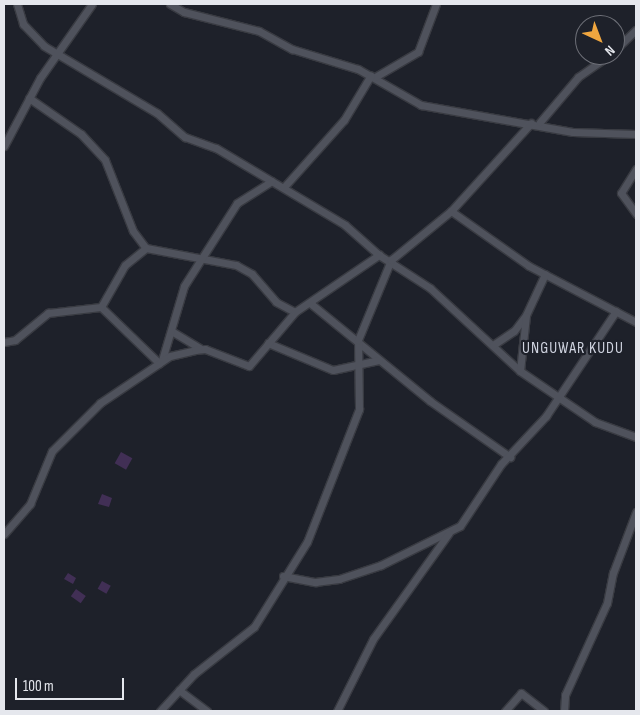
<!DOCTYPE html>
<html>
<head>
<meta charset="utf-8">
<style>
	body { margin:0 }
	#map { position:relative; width:640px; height:715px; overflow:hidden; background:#1e212a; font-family:"Sofia Sans Condensed",sans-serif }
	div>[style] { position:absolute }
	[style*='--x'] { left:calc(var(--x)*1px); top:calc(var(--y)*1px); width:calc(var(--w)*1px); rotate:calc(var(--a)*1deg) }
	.building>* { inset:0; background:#412f55; transform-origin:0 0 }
	.roads { filter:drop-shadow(1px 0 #393b42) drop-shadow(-1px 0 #393b42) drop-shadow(0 1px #393b42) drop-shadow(0 -1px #393b42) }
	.minor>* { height:7px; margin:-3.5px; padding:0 3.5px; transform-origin:3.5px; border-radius:3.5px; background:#4f525c }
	span { translate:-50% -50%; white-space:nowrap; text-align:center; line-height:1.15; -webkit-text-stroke:4.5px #1e212a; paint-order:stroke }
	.quarter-label { font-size:16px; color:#d0d4e0; letter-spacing:1px }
	.frame { position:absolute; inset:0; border:5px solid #e5e7ed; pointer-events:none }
	.north { position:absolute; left:575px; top:15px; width:50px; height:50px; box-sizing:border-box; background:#1e212a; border:1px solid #6e7078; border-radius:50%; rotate:137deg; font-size:14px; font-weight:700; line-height:20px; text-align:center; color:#e5e7ed }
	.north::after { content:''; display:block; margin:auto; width:18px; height:22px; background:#f0a63f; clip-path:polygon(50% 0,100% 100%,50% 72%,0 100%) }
	.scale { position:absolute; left:15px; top:678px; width:109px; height:22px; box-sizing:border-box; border:2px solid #e5e7ed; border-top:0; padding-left:6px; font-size:15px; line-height:18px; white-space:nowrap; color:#e5e7ed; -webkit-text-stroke:4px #1e212a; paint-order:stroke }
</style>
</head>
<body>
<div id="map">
	<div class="building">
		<div style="left:121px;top:452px;width:13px;height:13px;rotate:29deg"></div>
		<div style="clip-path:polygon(102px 494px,112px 498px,109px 507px,98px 504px)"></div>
		<div style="clip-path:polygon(68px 573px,76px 578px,73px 584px,64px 579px)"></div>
		<div style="left:102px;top:581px;width:10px;height:9px;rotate:29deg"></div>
		<div style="left:76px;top:589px;width:12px;height:9px;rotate:35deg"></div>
	</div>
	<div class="roads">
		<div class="minor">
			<div style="--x:17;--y:4;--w:21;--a:73"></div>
			<div style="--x:23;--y:24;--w:30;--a:46"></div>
			<div style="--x:44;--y:46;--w:131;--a:30.7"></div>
			<div style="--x:157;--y:113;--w:37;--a:41"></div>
			<div style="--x:185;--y:137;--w:33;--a:20"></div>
			<div style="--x:216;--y:148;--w:150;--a:30.8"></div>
			<div style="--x:345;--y:225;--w:45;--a:41.4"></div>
			<div style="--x:379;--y:255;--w:61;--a:32.9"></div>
			<div style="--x:430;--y:288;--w:122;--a:42.7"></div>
			<div style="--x:520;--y:371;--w:91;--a:34.2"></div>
			<div style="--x:595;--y:422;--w:44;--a:20.1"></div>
			<div style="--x:170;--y:4;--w:16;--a:30"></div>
			<div style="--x:184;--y:12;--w:77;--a:14.2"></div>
			<div style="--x:259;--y:31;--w:38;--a:29"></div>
			<div style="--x:292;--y:49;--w:69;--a:16.9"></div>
			<div style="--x:358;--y:69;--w:73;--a:29.7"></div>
			<div style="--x:421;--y:105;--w:154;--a:10.1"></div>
			<div style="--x:573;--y:132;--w:63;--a:1.8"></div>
			<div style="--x:615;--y:50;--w:29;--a:-44"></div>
			<div style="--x:375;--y:77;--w:50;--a:-30.2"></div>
			<div style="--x:418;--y:52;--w:51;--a:-69.4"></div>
			<div style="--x:29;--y:98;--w:63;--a:34.7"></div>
			<div style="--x:81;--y:134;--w:35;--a:47"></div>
			<div style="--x:105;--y:160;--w:76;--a:68.5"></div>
			<div style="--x:133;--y:231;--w:21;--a:53"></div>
			<div style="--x:146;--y:248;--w:92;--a:10.7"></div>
			<div style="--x:236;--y:265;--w:18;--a:29"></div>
			<div style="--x:252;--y:274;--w:37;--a:49"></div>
			<div style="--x:276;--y:302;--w:21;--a:28"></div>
			<div style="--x:540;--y:122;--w:59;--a:-49.8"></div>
			<div style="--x:578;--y:77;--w:39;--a:-35"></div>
			<div style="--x:4;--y:146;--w:77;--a:-62.1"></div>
			<div style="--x:40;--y:78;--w:90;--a:-54.9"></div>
			<div style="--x:636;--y:169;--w:28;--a:122"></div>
			<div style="--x:621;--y:193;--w:26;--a:54"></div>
			<div style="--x:284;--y:187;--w:90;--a:-48.2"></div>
			<div style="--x:344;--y:120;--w:52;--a:-59"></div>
			<div style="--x:451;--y:211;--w:95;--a:35.2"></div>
			<div style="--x:529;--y:266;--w:121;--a:27.6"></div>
			<div style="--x:310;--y:303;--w:155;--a:39.2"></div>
			<div style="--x:430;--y:401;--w:98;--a:35"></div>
			<div style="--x:101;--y:307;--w:81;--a:44"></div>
			<div style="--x:101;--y:307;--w:48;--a:-60.3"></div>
			<div style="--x:125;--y:265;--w:27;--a:-39"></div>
			<div style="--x:173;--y:332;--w:31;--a:31"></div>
			<div style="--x:4;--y:342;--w:11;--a:-10"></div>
			<div style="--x:15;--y:340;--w:43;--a:-39.3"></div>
			<div style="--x:48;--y:313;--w:53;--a:-6.5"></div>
			<div style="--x:268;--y:343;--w:70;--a:22.6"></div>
			<div style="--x:333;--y:370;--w:47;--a:-12.3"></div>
			<div style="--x:493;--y:345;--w:25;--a:-34"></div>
			<div style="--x:514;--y:331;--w:20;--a:-53"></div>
			<div style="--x:526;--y:315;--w:45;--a:-65.1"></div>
			<div style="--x:162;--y:360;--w:77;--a:-73.4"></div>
			<div style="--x:184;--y:286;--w:98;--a:-57.4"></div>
			<div style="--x:237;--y:203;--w:41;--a:-32.2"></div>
			<div style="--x:520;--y:371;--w:55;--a:-83.8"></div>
			<div style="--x:4;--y:534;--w:40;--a:-49"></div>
			<div style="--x:30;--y:504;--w:57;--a:-67.5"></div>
			<div style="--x:52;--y:451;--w:68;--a:-45"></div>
			<div style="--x:100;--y:403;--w:84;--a:-33.9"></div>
			<div style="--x:170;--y:356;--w:26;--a:-13"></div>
			<div style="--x:195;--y:350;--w:10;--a:-6"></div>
			<div style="--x:205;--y:349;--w:47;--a:21.1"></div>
			<div style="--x:249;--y:366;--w:71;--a:-49.6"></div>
			<div style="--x:295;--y:312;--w:102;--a:-34.2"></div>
			<div style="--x:283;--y:576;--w:33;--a:11"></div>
			<div style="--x:315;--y:582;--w:24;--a:-7"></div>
			<div style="--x:339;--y:579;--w:44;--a:-18.4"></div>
			<div style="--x:381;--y:565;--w:88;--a:-26.3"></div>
			<div style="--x:460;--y:526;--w:74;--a:-56.5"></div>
			<div style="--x:501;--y:464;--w:66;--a:-46.8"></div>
			<div style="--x:546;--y:416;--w:126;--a:-56.3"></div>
			<div style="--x:179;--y:690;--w:35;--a:37"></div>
			<div style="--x:160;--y:711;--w:50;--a:-47.4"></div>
			<div style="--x:194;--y:674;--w:76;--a:-38.1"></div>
			<div style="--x:254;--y:627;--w:100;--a:-58.1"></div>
			<div style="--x:307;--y:542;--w:143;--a:-68.6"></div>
			<div style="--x:359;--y:409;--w:69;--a:-90.8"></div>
			<div style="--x:358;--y:340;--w:87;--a:-67.6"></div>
			<div style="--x:391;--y:260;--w:77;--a:-39.2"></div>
			<div style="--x:451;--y:211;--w:119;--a:-47.7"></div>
			<div style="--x:337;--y:711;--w:80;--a:-63.4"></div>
			<div style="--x:373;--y:639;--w:130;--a:-54.4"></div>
			<div style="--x:505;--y:711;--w:24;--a:-48"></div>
			<div style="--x:521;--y:693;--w:29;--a:38"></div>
			<div style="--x:564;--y:711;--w:16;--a:-86"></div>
			<div style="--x:565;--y:695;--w:101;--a:-65.5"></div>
			<div style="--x:607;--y:603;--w:31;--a:-79"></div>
			<div style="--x:613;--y:573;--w:65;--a:-69.3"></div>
		</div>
	</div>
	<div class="quarter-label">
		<span style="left:573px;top:349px">UNGUWAR KUDU</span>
	</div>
	<div class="frame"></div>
	<div class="north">N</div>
	<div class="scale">100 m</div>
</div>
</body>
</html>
